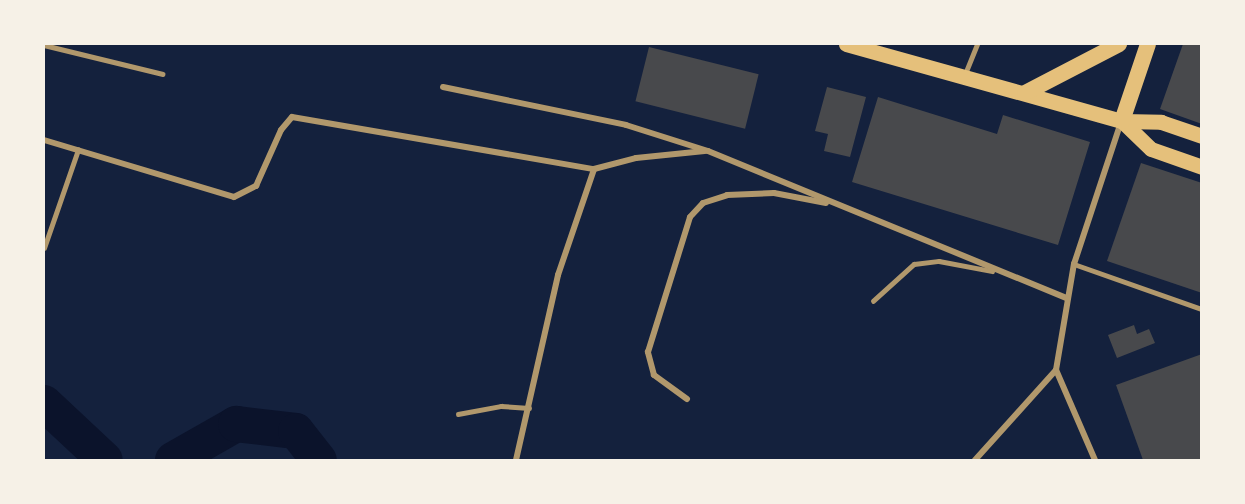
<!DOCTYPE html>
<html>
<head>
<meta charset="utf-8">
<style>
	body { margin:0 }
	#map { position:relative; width:1245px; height:504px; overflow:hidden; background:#14213d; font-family:"Asap Condensed",sans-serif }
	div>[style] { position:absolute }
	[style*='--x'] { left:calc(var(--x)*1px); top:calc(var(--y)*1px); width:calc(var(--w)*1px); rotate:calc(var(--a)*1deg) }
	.river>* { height:36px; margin:-18px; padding:0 18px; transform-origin:18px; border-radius:18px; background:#0b132b }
	.building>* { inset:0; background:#48494c; transform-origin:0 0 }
	.service>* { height:4.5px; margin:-2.25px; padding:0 2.25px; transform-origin:2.25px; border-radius:2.25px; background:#b1986c }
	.minor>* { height:6px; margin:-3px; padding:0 3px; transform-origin:3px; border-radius:3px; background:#b1986c }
	.primary>* { height:15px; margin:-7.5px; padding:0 7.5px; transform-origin:7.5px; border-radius:7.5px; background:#e5c07b }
	.trunk>* { height:16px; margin:-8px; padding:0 8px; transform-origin:8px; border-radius:8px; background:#e5c07b }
	span { translate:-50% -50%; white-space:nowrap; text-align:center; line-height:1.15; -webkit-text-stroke:6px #f6f1e7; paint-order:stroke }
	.frame { position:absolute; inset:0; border:45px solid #f6f1e7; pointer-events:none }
</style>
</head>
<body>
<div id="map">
	<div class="river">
		<div style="--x:44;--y:403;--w:83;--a:43.1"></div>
		<div style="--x:173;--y:460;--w:73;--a:-29.7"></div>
		<div style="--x:236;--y:424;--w:60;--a:6.7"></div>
		<div style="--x:296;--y:431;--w:37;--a:52"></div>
	</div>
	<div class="building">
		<div style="clip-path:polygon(1183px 44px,1202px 44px,1202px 124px,1160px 109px)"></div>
		<div style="left:649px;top:47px;width:113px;height:56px;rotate:14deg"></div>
		<div style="clip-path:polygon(827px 87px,866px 97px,850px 157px,824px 151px,828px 134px,815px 131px)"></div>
		<div style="clip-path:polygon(878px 97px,997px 134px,1003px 115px,1090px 142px,1058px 245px,852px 182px)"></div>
		<div style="clip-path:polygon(1141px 163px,1202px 183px,1202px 293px,1107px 261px)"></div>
		<div style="clip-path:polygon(1134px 325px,1137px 334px,1149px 329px,1155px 343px,1117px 358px,1108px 335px)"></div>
		<div style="clip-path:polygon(1202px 354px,1202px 460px,1143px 460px,1116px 385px)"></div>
	</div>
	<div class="service">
		<div style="--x:44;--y:45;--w:122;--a:13.7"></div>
		<div style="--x:965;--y:74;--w:32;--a:-68"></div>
		<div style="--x:44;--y:248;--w:104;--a:-70.9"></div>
		<div style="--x:1074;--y:264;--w:136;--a:19.4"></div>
		<div style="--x:873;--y:301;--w:55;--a:-42.1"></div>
		<div style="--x:914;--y:264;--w:25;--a:-7"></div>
		<div style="--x:939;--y:261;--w:54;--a:10.7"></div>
		<div style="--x:458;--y:414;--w:44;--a:-10.5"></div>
		<div style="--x:501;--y:406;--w:28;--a:4"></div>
	</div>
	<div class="minor">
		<div style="--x:443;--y:87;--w:187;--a:11.7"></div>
		<div style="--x:626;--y:125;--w:86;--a:17.6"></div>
		<div style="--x:708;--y:151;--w:387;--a:22.3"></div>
		<div style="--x:44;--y:140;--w:198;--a:16.7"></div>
		<div style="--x:234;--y:197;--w:25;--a:-27"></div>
		<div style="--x:256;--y:186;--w:61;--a:-65.9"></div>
		<div style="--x:281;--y:130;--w:17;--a:-50"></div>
		<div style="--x:292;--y:117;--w:306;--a:9.8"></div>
		<div style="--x:687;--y:399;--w:41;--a:-144"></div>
		<div style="--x:654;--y:375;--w:24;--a:-105"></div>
		<div style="--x:648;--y:352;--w:141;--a:-72.7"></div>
		<div style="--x:690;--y:217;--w:19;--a:-47"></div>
		<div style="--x:703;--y:203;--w:25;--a:-18"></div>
		<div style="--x:727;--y:195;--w:47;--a:-2.4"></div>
		<div style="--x:774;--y:193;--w:53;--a:10.9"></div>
		<div style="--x:516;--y:460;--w:190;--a:-77.2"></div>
		<div style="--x:558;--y:275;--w:112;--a:-71.2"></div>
		<div style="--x:594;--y:169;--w:43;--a:-14.7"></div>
		<div style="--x:636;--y:158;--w:69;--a:-5.8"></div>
		<div style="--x:975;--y:460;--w:121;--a:-48"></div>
		<div style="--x:1095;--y:460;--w:98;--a:-113.4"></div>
		<div style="--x:1056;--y:370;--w:108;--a:-80.4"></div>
		<div style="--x:1074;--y:264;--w:150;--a:-71.7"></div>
	</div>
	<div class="primary">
		<div style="--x:846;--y:44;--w:287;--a:15.6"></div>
		<div style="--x:1122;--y:121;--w:39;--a:1"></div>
		<div style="--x:1161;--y:122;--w:43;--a:18.9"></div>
		<div style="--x:1122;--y:121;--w:40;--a:44"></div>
		<div style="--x:1151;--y:149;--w:54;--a:19.4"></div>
	</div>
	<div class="trunk">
		<div style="--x:1025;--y:93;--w:106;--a:-27.5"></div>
		<div style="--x:1122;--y:121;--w:81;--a:-71.3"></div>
	</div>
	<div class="frame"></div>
</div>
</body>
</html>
